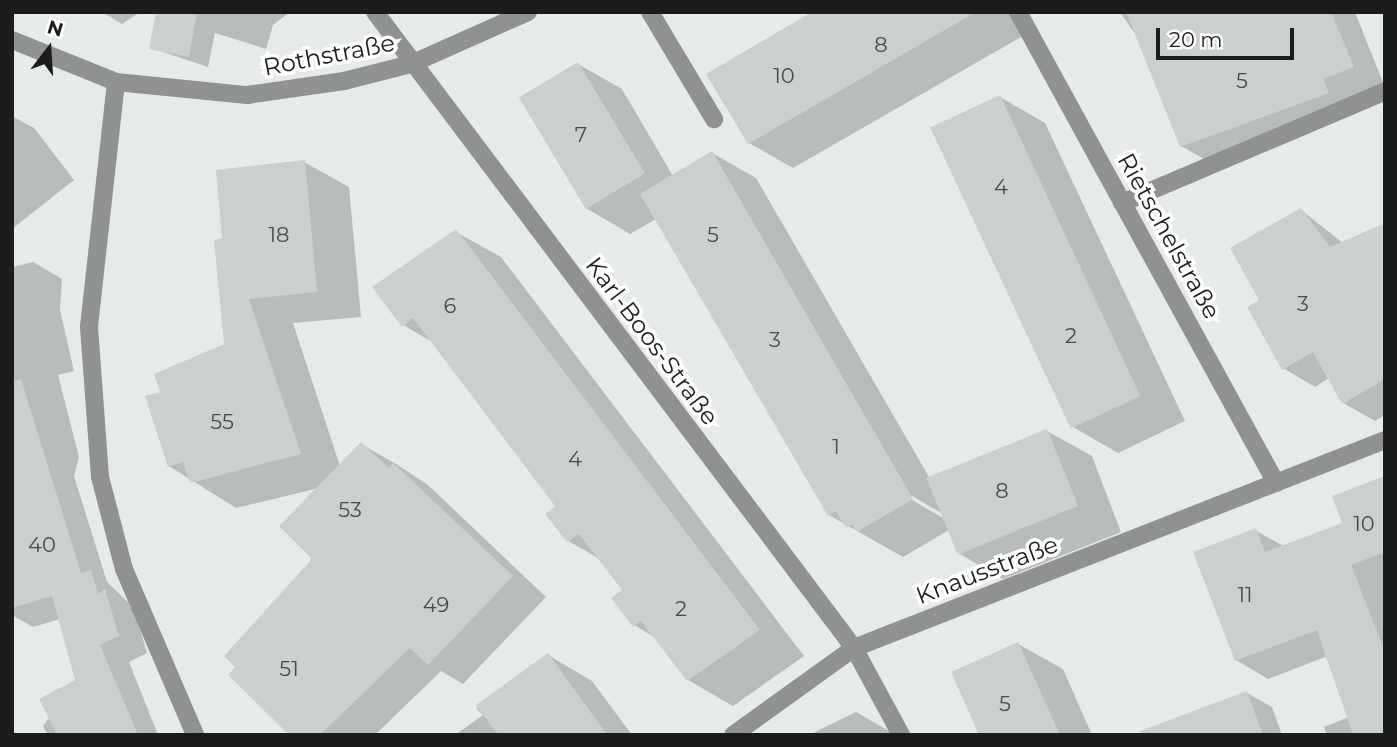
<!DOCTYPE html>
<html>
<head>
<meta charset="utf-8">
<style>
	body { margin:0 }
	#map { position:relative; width:1397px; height:747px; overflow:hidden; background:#e6ebe8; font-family:Montserrat,sans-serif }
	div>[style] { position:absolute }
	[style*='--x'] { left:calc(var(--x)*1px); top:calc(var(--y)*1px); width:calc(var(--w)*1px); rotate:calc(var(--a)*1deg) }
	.shadow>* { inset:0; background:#0003 }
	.building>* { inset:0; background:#ccd0cd; transform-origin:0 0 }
	.service>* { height:18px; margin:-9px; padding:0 9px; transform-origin:9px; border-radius:9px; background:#909291 }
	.minor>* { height:18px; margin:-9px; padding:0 9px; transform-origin:9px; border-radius:9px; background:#909291 }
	span { translate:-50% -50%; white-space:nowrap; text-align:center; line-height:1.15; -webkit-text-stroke:7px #fff; paint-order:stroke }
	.number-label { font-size:21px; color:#474a48 }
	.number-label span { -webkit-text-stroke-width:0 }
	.street-label { font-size:24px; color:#1b1d1c }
	.frame { position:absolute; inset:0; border:14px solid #1b1d1c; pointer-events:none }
	.north { position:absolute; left:14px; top:14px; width:70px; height:70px; -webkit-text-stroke:5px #fff; paint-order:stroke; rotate:17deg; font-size:19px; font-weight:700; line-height:28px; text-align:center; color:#1b1d1c }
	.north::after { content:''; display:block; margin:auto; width:24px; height:32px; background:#1b1d1c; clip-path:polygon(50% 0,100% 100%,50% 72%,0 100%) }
	.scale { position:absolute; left:1156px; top:28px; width:138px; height:32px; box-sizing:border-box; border:4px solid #1b1d1c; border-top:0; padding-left:9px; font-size:21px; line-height:24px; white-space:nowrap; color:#1b1d1c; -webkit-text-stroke:5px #fff; paint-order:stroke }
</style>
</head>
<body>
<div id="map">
	<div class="shadow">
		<div style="clip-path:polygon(102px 12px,140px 12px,122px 24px)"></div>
		<div style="clip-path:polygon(158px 12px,290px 12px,273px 25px,266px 49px,215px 33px,208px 67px,151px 48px)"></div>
		<div style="clip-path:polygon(816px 12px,1009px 12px,1023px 36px,793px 168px,749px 143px)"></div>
		<div style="clip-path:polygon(1120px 12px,1355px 12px,1384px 85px,1213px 164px,1181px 146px,1138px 38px)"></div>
		<div style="clip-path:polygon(evenodd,578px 64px,622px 89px,673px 176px,712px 153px,756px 178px,929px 477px,1047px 431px,1092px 456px,1121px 532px,1003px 579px,958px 553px,949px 530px,903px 557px,829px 515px,656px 219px,630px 234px,586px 208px,521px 97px,578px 64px,907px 493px,943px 514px,943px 518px,905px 496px,907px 493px)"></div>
		<div style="clip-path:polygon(1000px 97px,1045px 123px,1185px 421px,1118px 453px,1073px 427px)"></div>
		<div style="clip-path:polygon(12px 116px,34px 128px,74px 180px,12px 229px)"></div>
		<div style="clip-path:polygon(304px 162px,349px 187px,361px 317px,293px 323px,340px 466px,361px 444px,396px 464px,428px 485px,546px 597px,463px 684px,441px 671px,375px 735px,291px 735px,319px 488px,236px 508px,169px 466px,162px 393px,226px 346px,224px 240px)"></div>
		<div style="clip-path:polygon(1301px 210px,1343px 243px,1385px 225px,1385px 415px,1375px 421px,1343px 403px,1329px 378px,1315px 387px,1283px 368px,1262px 301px)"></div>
		<div style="clip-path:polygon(456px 232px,501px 257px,804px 656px,733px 706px,688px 680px,656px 638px,634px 625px,625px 590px,602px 560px,568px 541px,558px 506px,434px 343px,403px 325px)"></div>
		<div style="clip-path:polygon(33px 262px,62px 279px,60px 310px,74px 371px,58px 375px,79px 457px,74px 476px,107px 582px,134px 608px,147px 653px,129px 662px,158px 735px,48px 735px,43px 726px,77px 681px,60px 619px,33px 627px,12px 615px,12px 267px)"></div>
		<div style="clip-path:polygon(1385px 476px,1385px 735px,1327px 735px,1324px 727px,1349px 717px,1328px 656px,1268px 679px,1236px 660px,1255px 530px,1285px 547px,1344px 524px,1334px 497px)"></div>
		<div style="clip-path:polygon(1018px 644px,1063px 669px,1092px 735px,981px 735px)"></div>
		<div style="clip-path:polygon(548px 655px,592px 681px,632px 735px,455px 735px,483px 715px,476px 708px)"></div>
		<div style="clip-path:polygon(1247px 693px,1272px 707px,1282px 735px,1151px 735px)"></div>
		<div style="clip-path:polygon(856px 712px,896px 735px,809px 735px)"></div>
	</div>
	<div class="building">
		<div style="clip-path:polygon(156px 12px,197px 12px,189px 57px,149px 49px)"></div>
		<div style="clip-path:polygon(812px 12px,976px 12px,748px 144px,706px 74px)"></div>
		<div style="clip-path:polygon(1126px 12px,1331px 12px,1354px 67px,1323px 79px,1329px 93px,1180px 147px)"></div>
		<div style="left:578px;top:62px;width:130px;height:69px;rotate:59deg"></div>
		<div style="left:1000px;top:95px;width:332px;height:77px;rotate:65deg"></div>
		<div style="clip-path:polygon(712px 151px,913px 499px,857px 532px,852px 524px,846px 528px,836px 511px,828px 516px,640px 194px)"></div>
		<div style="clip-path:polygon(305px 160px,317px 292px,249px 299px,301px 454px,190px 483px,183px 462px,168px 467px,145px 396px,160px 392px,154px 374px,224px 344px,214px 240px,222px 238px,216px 170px)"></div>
		<div style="clip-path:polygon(1301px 208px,1330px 247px,1385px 223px,1385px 379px,1342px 404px,1313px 352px,1282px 370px,1247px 307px,1259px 300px,1230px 248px)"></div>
		<div style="clip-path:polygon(456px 229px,760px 630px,687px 681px,641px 621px,633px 627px,611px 598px,622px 590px,579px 534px,567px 542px,545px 514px,555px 506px,413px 318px,402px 327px,372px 287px)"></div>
		<div style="clip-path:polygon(21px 379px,81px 573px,91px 570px,98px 594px,105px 589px,119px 636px,100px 645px,138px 735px,57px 735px,39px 699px,75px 680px,52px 596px,12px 608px,12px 381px)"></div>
		<div style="left:1047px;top:429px;width:83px;height:130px;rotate:68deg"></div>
		<div style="clip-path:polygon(361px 442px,389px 468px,393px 463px,513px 576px,428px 665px,410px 648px,320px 735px,289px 735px,228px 675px,235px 667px,224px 656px,312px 559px,279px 526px)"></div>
		<div style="clip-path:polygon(1385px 476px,1385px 552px,1351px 565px,1385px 652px,1385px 735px,1353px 735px,1317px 630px,1235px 661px,1193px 552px,1256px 528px,1265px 552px,1342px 523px,1332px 496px)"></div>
		<div style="clip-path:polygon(1018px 642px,1060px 735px,979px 735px,951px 672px)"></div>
		<div style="clip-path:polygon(548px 653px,607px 735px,498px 735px,476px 705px)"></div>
		<div style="clip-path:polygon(1247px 691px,1263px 735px,1141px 735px,1140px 731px)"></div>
	</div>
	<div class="service">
		<div style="--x:650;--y:12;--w:125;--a:59.1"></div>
		<div style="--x:1122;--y:203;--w:285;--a:-23"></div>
	</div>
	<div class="minor">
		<div style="--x:375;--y:12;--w:796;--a:53.01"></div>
		<div style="--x:854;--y:648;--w:99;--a:61.6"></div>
		<div style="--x:1018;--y:12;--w:537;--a:61.29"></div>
		<div style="--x:12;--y:40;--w:112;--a:22"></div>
		<div style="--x:116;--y:82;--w:132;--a:5.7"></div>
		<div style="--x:247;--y:95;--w:98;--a:-8.2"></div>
		<div style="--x:344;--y:81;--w:69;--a:-14.2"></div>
		<div style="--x:411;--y:64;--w:128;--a:-24"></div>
		<div style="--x:116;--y:82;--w:246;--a:96.3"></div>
		<div style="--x:89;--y:327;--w:150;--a:85.8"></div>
		<div style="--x:100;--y:477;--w:95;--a:75.4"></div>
		<div style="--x:124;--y:569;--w:181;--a:66.8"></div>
		<div style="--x:733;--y:735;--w:149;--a:-35.7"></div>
		<div style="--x:854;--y:648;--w:570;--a:-21.39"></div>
	</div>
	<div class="number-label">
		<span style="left:881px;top:45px">8</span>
		<span style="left:784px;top:76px">10</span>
		<span style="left:1242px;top:81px">5</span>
		<span style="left:581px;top:135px">7</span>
		<span style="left:1001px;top:187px">4</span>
		<span style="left:279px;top:235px">18</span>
		<span style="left:713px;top:235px">5</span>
		<span style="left:1303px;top:304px">3</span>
		<span style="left:450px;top:306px">6</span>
		<span style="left:1071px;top:336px">2</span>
		<span style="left:775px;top:340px">3</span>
		<span style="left:222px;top:422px">55</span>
		<span style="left:836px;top:447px">1</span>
		<span style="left:575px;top:459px">4</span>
		<span style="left:1002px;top:491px">8</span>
		<span style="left:350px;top:510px">53</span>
		<span style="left:1364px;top:524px">10</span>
		<span style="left:42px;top:545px">40</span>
		<span style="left:1245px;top:595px">11</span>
		<span style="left:436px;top:605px">49</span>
		<span style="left:681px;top:609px">2</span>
		<span style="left:289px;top:669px">51</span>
		<span style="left:1005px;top:704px">5</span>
	</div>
	<div class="street-label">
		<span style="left:329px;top:55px;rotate:-11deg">Rothstraße</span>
		<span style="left:1169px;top:236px;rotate:61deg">Rietschelstraße</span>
		<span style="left:652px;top:341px;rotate:53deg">Karl-Boos-Straße</span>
		<span style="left:987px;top:570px;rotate:-21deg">Knausstraße</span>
	</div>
	<div class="frame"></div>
	<div class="north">N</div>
	<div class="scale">20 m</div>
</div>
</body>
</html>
